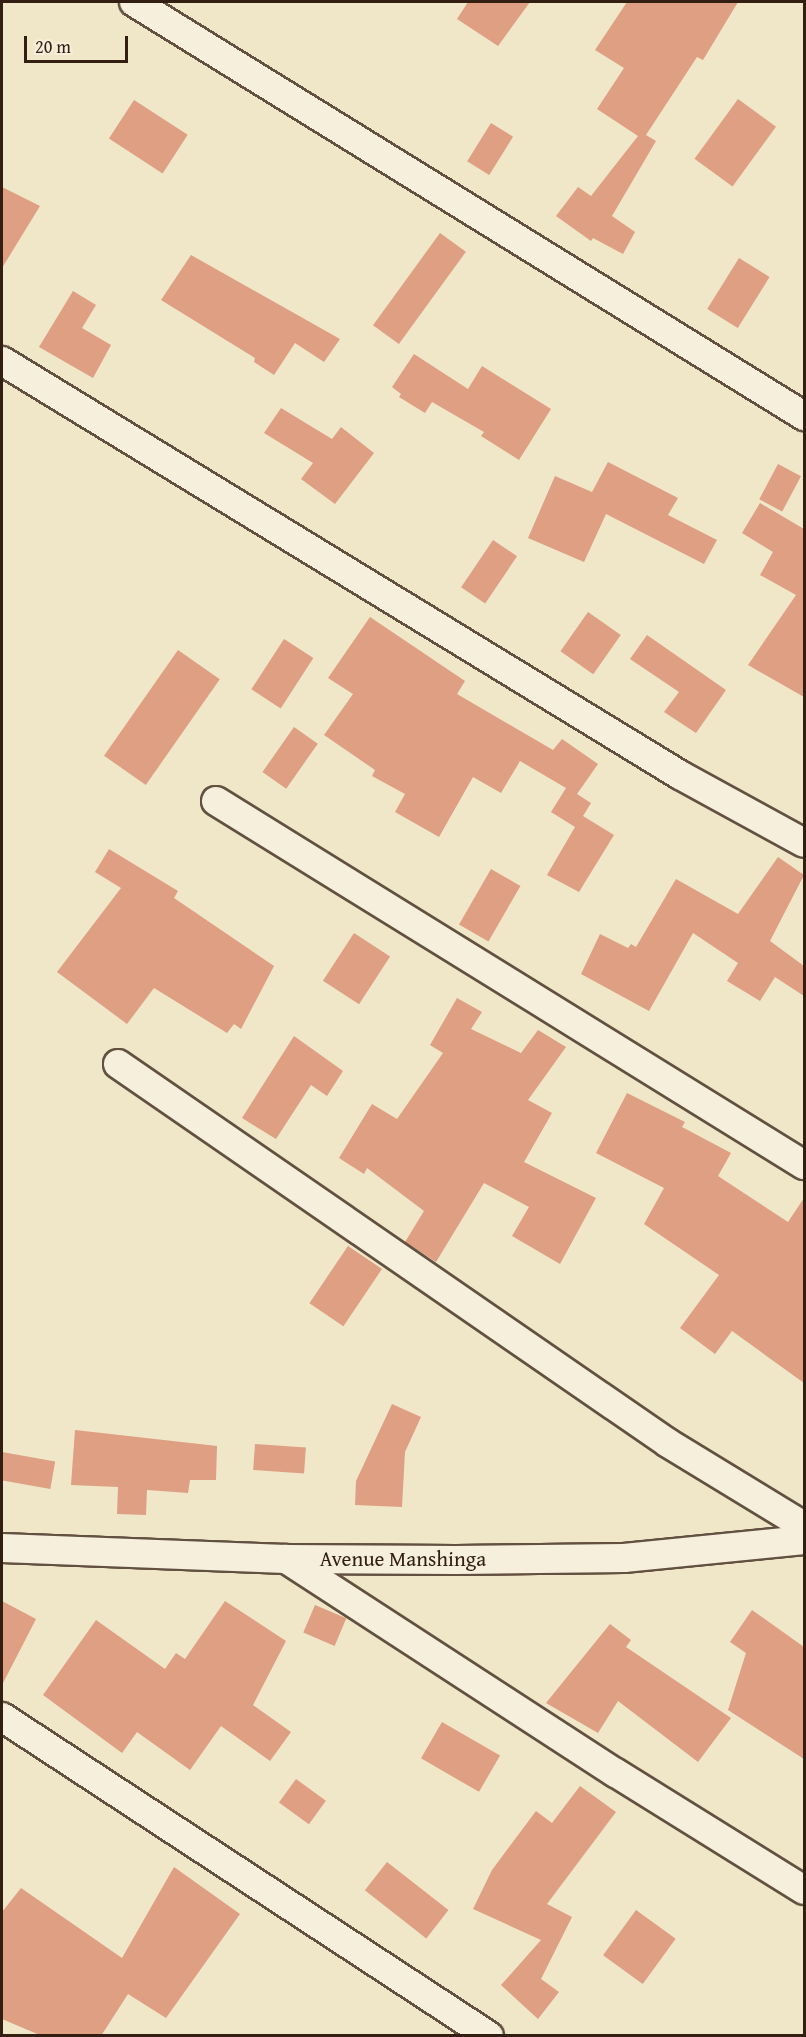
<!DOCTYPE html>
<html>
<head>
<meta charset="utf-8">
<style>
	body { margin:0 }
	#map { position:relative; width:806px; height:2037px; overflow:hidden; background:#f0e6c8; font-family:"Gentium Book Plus",serif }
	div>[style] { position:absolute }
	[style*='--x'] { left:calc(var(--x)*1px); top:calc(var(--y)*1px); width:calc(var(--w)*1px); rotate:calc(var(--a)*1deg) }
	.building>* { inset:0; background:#de9f83; transform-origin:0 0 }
	.roads { filter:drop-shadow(2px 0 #625140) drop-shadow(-2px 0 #625140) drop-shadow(0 2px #625140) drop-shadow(0 -2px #625140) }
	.street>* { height:28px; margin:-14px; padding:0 14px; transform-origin:14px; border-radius:14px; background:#f5efdb }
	span { translate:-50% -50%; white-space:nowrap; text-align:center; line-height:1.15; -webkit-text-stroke:4.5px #f5efdb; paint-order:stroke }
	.street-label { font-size:21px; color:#331f12 }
	.frame { position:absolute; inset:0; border:3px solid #331f12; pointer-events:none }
	.scale { position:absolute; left:24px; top:36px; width:104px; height:27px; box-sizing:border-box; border:3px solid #331f12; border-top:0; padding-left:8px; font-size:18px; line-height:21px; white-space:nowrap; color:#331f12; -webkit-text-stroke:4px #f5efdb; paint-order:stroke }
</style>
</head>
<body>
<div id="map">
	<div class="building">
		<div style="clip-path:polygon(468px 2px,530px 2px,498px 46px,457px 19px)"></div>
		<div style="clip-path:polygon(627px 2px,738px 2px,703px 60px,697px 57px,646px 135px,656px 141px,612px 216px,635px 232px,623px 254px,593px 238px,591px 241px,556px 216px,578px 187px,591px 196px,638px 136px,597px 109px,624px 68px,595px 50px)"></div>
		<div style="left:738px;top:99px;width:47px;height:74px;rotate:36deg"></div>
		<div style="left:134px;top:100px;width:64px;height:46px;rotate:33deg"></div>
		<div style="left:491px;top:123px;width:26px;height:45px;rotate:32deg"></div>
		<div style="clip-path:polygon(2px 187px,40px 206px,2px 268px)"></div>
		<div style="left:440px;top:233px;width:32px;height:114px;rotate:36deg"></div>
		<div style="clip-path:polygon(191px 255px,253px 290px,340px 339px,324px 362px,295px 343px,274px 375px,254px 362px,255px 358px,161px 300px)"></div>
		<div style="left:739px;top:258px;width:36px;height:60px;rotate:32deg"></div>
		<div style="clip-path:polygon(73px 291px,96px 305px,82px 328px,111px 345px,93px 378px,39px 347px)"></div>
		<div style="clip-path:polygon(414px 354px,468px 389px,482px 366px,551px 409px,519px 460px,481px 436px,484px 432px,432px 402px,425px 413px,399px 397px,401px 394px,392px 387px)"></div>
		<div style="clip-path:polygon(281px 408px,332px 439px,341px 427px,374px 453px,335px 504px,301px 479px,313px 463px,264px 433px)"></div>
		<div style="clip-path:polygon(608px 462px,678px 498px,668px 515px,717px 540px,704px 564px,606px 514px,584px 562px,528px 538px,555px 476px,592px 492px)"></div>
		<div style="left:778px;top:464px;width:26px;height:40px;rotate:28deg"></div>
		<div style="clip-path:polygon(760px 503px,804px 529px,804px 697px,748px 665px,796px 595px,760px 575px,773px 552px,742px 533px)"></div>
		<div style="left:493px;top:540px;width:29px;height:57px;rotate:34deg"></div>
		<div style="left:588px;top:612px;width:40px;height:48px;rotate:35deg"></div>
		<div style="clip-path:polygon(370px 617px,465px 681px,457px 694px,553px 750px,562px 739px,598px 764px,577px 794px,591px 803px,583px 816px,614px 835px,579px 892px,547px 875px,575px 827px,551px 812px,566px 788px,520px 761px,501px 793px,473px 777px,439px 837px,395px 812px,405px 794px,372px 776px,375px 770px,324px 735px,353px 694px,328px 678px)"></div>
		<div style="clip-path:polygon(647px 635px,726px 690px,696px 733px,664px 712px,679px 692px,630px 659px)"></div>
		<div style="left:284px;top:639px;width:35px;height:60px;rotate:33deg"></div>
		<div style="left:178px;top:650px;width:51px;height:129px;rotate:35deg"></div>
		<div style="left:294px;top:727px;width:29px;height:55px;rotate:35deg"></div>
		<div style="clip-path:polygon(109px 849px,178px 891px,174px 898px,274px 966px,241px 1029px,234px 1024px,227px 1033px,154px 988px,127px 1024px,57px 972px,121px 888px,95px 872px)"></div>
		<div style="clip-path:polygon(778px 857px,804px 875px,770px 941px,804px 966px,804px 996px,775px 977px,760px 1001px,727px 981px,738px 963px,693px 933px,649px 1011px,581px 974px,600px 934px,628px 948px,631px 944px,636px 947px,676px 879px,738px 914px)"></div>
		<div style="left:491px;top:869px;width:34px;height:64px;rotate:30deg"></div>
		<div style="left:354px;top:933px;width:43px;height:57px;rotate:33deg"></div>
		<div style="clip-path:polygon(457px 998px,482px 1012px,471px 1029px,521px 1053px,538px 1030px,566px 1047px,528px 1100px,552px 1113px,524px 1162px,596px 1198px,560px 1264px,512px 1236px,529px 1207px,484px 1183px,436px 1262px,405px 1242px,424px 1211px,367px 1168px,364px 1174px,339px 1158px,372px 1104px,397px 1119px,443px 1053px,430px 1045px)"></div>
		<div style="clip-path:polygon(294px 1036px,343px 1071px,327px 1096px,311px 1085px,276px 1139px,242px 1118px)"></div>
		<div style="clip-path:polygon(627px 1093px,685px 1122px,682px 1127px,731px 1153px,718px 1176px,788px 1222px,804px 1198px,804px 1383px,732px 1331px,715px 1354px,680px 1328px,719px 1275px,644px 1224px,664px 1188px,596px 1153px)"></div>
		<div style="left:348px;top:1246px;width:41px;height:69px;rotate:34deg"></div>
		<div style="clip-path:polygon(392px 1404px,421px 1417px,405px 1452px,402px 1507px,355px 1505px,356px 1481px)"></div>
		<div style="clip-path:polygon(75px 1430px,217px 1446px,216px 1480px,190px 1480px,188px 1493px,147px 1490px,146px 1515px,117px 1514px,118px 1487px,71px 1485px)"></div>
		<div style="left:255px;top:1444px;width:51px;height:26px;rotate:4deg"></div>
		<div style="left:2px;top:1452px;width:54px;height:28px;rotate:10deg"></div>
		<div style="clip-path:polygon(2px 1601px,36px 1619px,2px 1685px)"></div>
		<div style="clip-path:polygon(225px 1601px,286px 1641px,253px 1705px,291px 1732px,270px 1761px,221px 1726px,190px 1770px,137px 1732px,122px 1753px,43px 1695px,96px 1620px,165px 1669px,176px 1653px,185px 1659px)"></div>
		<div style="left:315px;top:1605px;width:34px;height:30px;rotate:23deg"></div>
		<div style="clip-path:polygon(752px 1610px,804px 1647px,804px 1759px,728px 1710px,746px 1653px,730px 1642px)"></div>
		<div style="clip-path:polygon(610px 1624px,631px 1640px,626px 1647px,731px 1718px,698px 1762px,618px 1701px,598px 1733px,546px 1703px)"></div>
		<div style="left:442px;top:1722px;width:67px;height:42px;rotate:30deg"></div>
		<div style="left:296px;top:1779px;width:37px;height:29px;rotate:36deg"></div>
		<div style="clip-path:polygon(580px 1786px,616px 1812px,547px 1904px,572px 1917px,541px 1979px,559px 1992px,538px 2019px,501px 1985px,541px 1940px,473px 1909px,492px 1870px,536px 1811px,552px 1823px)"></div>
		<div style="left:387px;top:1862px;width:78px;height:36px;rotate:38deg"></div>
		<div style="clip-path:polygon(174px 1867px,240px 1914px,166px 2018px,128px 1994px,101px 2036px,42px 2036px,2px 2019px,2px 1912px,21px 1888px,122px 1958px)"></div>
		<div style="left:636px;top:1910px;width:49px;height:56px;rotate:36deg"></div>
	</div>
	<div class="roads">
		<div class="street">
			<div style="--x:134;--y:2;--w:788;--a:31.71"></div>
			<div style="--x:2;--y:361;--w:794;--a:31.41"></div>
			<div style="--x:680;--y:775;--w:141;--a:28.7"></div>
			<div style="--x:216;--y:801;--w:692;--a:31.76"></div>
			<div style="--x:118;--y:1064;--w:668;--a:34.57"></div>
			<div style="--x:668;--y:1443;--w:159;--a:31.4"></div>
			<div style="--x:2;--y:1548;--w:284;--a:2.2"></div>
			<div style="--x:286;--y:1559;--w:170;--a:0.3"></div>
			<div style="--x:456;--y:1560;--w:168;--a:-0.7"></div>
			<div style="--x:624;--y:1558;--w:181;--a:-5.7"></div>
			<div style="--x:286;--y:1559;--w:393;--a:33"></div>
			<div style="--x:616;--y:1773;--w:221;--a:31.9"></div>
			<div style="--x:2;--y:1717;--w:582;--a:33.23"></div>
		</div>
	</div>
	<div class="street-label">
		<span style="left:403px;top:1559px">Avenue Manshinga</span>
	</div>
	<div class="frame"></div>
	<div class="scale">20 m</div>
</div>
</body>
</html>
